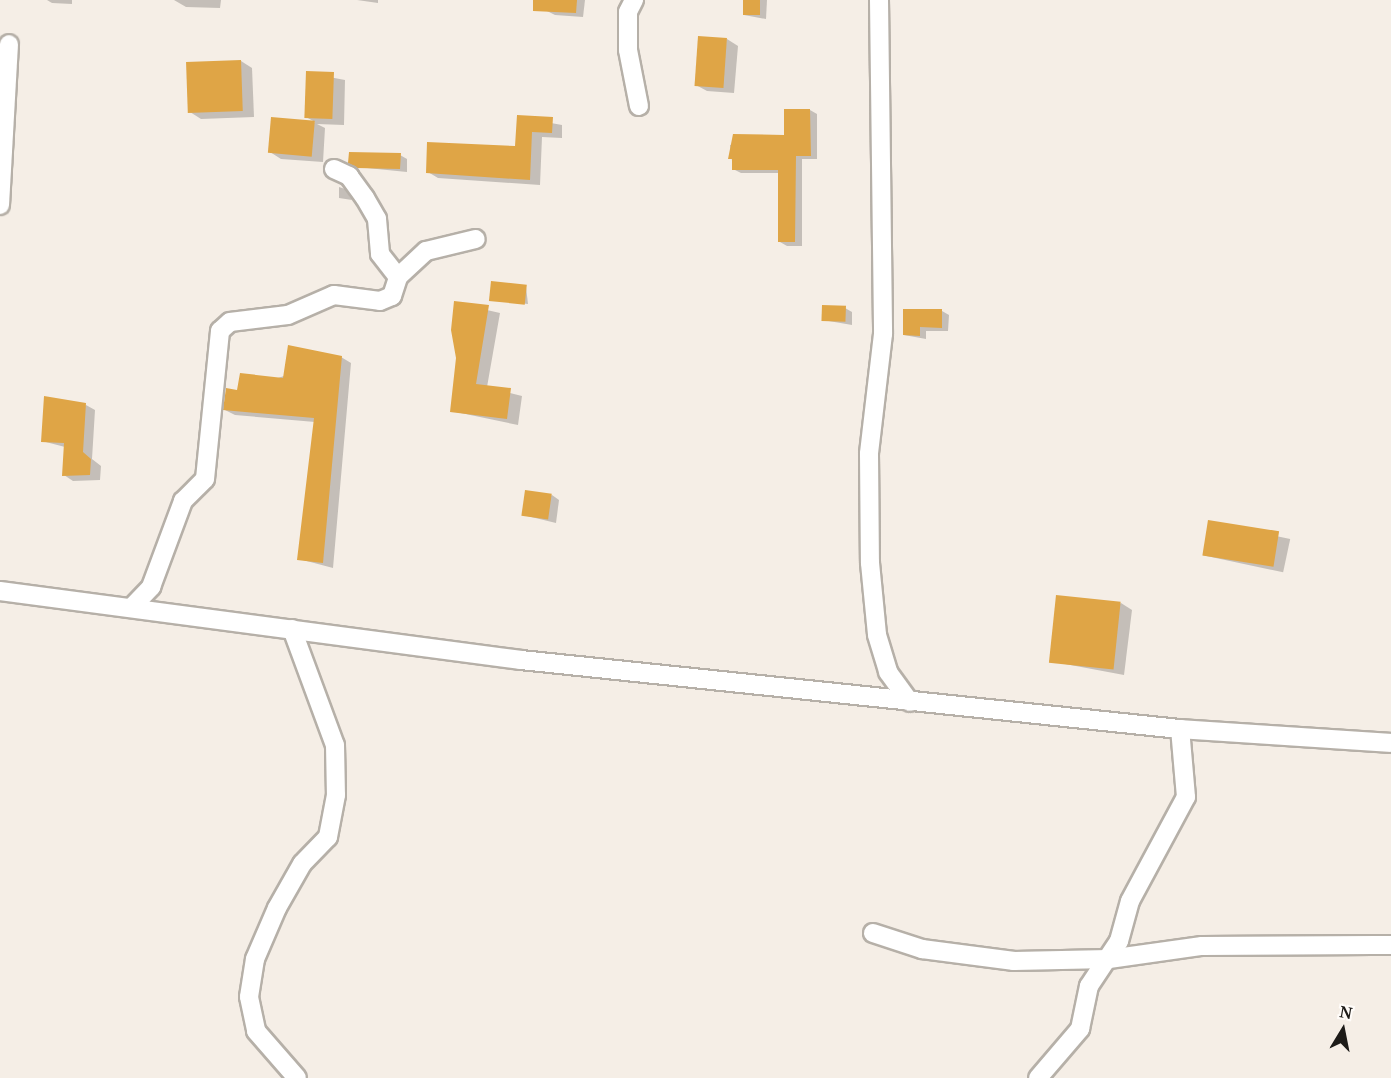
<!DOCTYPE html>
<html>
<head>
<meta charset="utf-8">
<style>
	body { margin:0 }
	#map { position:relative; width:1391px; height:1078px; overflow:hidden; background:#f5eee6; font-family:"Noto Serif",serif }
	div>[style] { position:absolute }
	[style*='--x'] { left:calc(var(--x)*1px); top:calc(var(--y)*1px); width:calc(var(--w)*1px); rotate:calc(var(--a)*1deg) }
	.shadow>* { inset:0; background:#0003; transform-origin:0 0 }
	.building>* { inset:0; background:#dfa546; transform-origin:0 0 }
	.roads { filter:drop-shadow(2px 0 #b6b0a8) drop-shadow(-2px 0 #b6b0a8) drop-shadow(0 2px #b6b0a8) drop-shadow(0 -2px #b6b0a8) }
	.street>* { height:18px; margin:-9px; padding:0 9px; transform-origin:9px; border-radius:9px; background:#fff }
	span { translate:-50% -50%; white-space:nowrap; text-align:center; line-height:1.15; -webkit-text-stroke:5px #fffcf9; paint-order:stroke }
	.north { position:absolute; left:1313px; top:1000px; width:60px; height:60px; -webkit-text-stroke:4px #fffcf9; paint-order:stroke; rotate:10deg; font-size:16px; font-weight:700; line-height:24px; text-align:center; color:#1d1b18 }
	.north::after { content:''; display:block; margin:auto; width:21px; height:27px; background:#1d1b18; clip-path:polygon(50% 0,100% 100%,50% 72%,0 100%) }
</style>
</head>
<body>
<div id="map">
	<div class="shadow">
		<div style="clip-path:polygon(47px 0,72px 0,72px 4px,52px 3px)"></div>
		<div style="clip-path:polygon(174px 0,221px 0,220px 8px,186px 7px)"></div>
		<div style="clip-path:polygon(357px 0,378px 0,378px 3px)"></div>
		<div style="clip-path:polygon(548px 0,585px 0,583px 17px,555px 15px,547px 11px)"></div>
		<div style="clip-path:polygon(744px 0,767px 0,766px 19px,744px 15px)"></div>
		<div style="clip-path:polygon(727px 39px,738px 46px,734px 93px,707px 91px,696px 85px)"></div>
		<div style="clip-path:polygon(241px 61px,252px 68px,254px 117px,201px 119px,190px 112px,188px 63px)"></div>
		<div style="clip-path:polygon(308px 73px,345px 80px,344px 125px,317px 124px,325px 128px,323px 162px,281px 159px,270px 152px,315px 122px,306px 117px)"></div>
		<div style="clip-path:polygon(810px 110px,817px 114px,817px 159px,802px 159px,802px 246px,787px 246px,780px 242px,780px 173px,741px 173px,733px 169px,730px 145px,786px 137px)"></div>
		<div style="clip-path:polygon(518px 117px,562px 125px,562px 138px,542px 137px,540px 185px,438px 178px,428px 172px,517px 148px)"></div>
		<div style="clip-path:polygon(400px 155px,407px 159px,407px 172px,357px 167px)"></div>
		<div style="clip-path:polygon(339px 187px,345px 189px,352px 200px,339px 198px)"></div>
		<div style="clip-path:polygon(526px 287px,528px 304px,491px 300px)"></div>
		<div style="clip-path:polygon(456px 303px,500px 313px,487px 387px,522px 396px,518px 425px,451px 411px,458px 358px)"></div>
		<div style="clip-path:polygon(845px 308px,852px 312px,852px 325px,823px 320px)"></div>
		<div style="clip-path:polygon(942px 311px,949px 315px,948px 331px,926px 331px,926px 339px,904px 335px)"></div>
		<div style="clip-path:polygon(341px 357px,351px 363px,333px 568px,299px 559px,315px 422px,235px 415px,225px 410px,239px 391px)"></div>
		<div style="clip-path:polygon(86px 405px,95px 410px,92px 459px,101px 466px,100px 480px,73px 481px,64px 475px,65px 447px,42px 441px)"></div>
		<div style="clip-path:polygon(552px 495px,559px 500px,556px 523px,523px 515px)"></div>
		<div style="left:1210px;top:522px;width:82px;height:34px;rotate:12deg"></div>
		<div style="clip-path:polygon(1121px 603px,1132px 610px,1124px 675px,1049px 661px)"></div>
	</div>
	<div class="building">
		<div style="clip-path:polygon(533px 0,577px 0,576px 13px,533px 11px)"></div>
		<div style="left:743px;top:0;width:17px;height:15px"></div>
		<div style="left:698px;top:36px;width:29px;height:50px;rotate:4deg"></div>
		<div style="left:241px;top:60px;width:51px;height:55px;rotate:88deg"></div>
		<div style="left:306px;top:71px;width:28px;height:47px;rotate:2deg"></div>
		<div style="clip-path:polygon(784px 109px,810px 109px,811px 156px,796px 156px,795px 242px,778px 242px,778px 170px,732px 170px,732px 159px,728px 159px,733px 134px,784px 135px)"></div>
		<div style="clip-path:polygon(517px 115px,553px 117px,552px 133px,532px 132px,530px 180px,426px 173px,427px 142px,515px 146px)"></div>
		<div style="left:271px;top:117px;width:44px;height:36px;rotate:5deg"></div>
		<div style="clip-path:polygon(349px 152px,401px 153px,400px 169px,357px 168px,348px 163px)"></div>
		<div style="left:491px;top:281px;width:36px;height:20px;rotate:6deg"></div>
		<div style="clip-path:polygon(454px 301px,489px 305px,476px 384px,511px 388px,507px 419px,450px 412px,456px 358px,451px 330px)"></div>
		<div style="left:822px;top:305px;width:24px;height:16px;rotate:2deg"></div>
		<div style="clip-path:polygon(903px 309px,942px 309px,942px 328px,920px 327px,920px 336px,903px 335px)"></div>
		<div style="clip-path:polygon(288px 345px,342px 356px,323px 563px,297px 560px,314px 418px,223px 410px,226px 388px,237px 390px,240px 373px,283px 378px)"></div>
		<div style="clip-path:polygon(44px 396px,86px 403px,83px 452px,91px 459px,90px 475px,62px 476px,64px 443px,41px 442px)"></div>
		<div style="left:525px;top:490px;width:27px;height:26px;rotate:8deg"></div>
		<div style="left:1208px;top:520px;width:72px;height:36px;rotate:9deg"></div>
		<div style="left:1056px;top:595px;width:65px;height:68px;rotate:6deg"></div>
	</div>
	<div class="roads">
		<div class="street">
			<div style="--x:634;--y:0;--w:13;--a:117"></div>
			<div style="--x:628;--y:12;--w:38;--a:90"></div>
			<div style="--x:628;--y:50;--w:57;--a:78.9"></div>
			<div style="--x:879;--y:0;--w:334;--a:89.3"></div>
			<div style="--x:883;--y:334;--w:121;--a:96.7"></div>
			<div style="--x:869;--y:454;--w:109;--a:89.5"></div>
			<div style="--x:870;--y:563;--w:72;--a:84.4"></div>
			<div style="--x:877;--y:635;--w:39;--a:73"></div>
			<div style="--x:888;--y:672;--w:37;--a:54"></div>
			<div style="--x:334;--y:169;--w:17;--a:25"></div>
			<div style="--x:349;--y:176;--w:27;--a:54"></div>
			<div style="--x:365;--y:198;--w:24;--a:60"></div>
			<div style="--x:377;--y:219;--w:35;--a:85"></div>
			<div style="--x:380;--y:254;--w:29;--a:52"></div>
			<div style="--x:0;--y:205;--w:161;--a:-86.8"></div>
			<div style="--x:0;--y:591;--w:526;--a:7.54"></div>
			<div style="--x:521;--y:660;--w:663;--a:5.98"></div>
			<div style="--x:1180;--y:729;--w:211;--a:3.8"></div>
			<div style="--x:132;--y:607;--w:28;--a:-46"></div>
			<div style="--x:151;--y:587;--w:92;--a:-69.6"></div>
			<div style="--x:183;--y:501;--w:31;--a:-45"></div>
			<div style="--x:205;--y:479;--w:149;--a:-84.2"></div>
			<div style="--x:220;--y:331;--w:13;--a:-42"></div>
			<div style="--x:230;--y:322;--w:58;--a:-6.9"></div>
			<div style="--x:288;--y:315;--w:50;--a:-23.5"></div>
			<div style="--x:334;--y:295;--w:46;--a:7.4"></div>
			<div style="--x:380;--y:301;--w:13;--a:-23"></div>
			<div style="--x:392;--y:296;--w:20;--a:-72"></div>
			<div style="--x:398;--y:277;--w:38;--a:-43"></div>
			<div style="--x:426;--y:251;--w:51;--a:-13.5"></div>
			<div style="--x:292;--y:629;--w:124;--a:69.7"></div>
			<div style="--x:335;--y:745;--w:50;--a:88.9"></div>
			<div style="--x:336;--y:795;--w:43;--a:100.8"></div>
			<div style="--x:328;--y:837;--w:37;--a:134"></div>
			<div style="--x:302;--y:864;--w:51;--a:119.6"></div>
			<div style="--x:277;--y:908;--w:56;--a:113.3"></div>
			<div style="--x:255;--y:959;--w:38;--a:99"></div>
			<div style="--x:249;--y:997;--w:35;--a:78"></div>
			<div style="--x:256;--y:1031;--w:62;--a:48.9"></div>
			<div style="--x:873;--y:933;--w:52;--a:18.1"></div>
			<div style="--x:922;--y:949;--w:93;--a:7.4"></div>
			<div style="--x:1014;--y:961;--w:95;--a:-1.2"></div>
			<div style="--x:1109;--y:959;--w:94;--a:-8"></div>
			<div style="--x:1202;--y:946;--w:189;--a:-0.3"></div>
			<div style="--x:1038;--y:1078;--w:65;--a:-49.4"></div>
			<div style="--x:1080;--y:1029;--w:44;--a:-78.2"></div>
			<div style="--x:1089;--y:986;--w:54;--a:-56.3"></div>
			<div style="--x:1119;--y:941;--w:41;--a:-74.6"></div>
			<div style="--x:1130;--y:901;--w:118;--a:-61.7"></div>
			<div style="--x:1186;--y:797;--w:68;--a:-95"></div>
		</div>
	</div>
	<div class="north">N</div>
</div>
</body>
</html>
